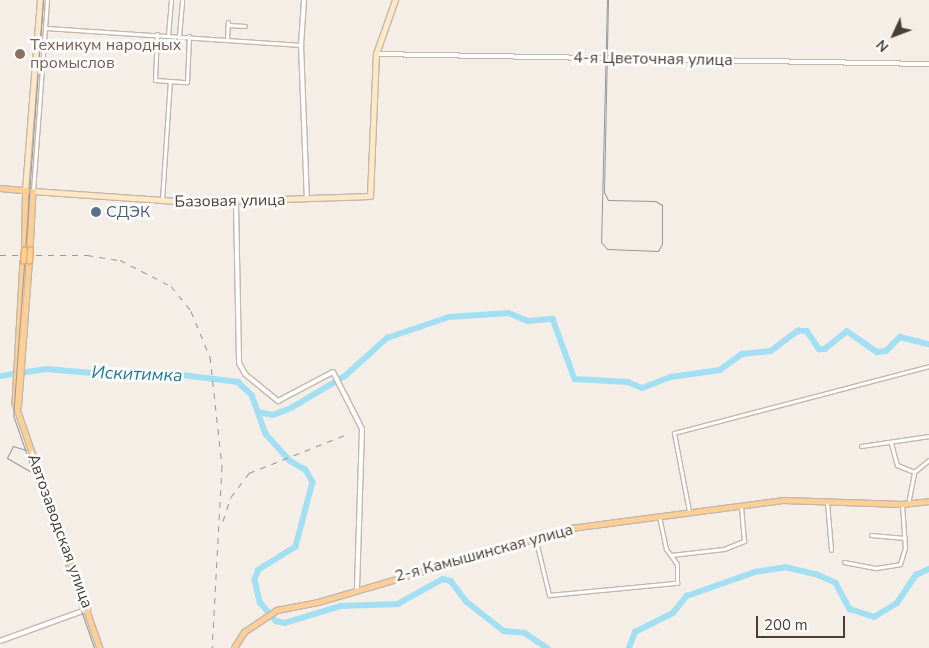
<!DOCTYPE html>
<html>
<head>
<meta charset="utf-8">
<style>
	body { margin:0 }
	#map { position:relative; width:929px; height:648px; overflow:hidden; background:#f4eee7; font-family:"Nunito Sans",sans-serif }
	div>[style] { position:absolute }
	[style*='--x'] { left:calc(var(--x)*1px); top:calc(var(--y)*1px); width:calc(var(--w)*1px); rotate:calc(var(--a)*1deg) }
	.river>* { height:5.5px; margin:-2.75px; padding:0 2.75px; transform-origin:2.75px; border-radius:2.75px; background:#a2dff3 }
	.roads { filter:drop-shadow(1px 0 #c3b7ac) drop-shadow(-1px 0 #c3b7ac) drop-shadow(0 1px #c3b7ac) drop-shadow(0 -1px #c3b7ac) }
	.minor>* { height:3px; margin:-1.5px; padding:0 1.5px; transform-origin:1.5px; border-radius:1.5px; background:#fff }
	.tertiary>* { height:4px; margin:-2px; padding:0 2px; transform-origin:2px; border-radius:2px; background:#fff }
	.secondary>* { height:4.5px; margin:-2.25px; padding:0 2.25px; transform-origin:2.25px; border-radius:2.25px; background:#ffe8c6 }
	.primary>* { height:4.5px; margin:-2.25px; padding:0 2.25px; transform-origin:2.25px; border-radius:2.25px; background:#ffcf95 }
	.tram>* { height:1px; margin:-0.5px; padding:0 0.5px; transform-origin:0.5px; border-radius:0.5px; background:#979797 }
	.rail>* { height:1px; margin-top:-0.5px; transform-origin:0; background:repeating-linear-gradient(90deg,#979797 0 6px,transparent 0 12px) }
	.bridges { filter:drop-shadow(1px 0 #e8a962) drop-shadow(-1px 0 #e8a962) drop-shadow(0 1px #e8a962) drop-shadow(0 -1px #e8a962) }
	.primary-bridge>* { height:4.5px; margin:-2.25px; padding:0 2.25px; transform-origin:2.25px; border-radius:2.25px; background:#ffcf95 }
	.dots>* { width:14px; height:14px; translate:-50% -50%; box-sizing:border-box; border:2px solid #fff; border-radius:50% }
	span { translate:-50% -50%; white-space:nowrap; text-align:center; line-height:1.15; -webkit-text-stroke:5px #fff; paint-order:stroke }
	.education-label { font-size:16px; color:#785e54 }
	.left { translate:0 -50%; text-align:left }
	.street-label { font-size:16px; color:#483e36 }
	.service-label { font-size:16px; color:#4e5e75 }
	.water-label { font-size:18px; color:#267a96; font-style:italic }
	.north { position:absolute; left:869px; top:10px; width:50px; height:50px; -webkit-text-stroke:4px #fff; paint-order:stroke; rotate:227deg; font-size:14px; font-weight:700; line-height:20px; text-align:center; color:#483e36 }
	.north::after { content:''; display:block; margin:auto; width:18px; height:22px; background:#483e36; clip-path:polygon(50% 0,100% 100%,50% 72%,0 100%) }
	.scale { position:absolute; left:756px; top:616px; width:89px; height:22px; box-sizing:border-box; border:2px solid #483e36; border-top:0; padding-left:6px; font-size:15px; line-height:18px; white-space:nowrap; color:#483e36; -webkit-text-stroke:4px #fff; paint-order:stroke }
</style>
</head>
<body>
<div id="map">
	<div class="river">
		<div style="--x:0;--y:376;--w:48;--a:-8.5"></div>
		<div style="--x:47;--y:369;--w:101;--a:5.1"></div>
		<div style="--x:148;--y:378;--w:19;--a:-16"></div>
		<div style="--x:166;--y:373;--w:73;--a:7.1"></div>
		<div style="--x:238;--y:382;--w:19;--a:43"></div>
		<div style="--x:252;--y:395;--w:41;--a:70.3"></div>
		<div style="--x:266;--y:434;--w:36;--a:48"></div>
		<div style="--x:290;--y:461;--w:18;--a:29"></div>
		<div style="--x:306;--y:470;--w:14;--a:60"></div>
		<div style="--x:313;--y:482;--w:67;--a:104.7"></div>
		<div style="--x:296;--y:547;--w:44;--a:148.1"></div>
		<div style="--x:259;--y:570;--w:11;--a:112"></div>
		<div style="--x:255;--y:580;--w:23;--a:77"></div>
		<div style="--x:260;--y:602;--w:25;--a:50"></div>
		<div style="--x:276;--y:621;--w:9;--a:13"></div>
		<div style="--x:285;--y:623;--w:59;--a:-16.9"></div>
		<div style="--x:341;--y:606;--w:57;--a:-2"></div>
		<div style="--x:398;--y:604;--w:51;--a:-29.1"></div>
		<div style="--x:443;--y:579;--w:8;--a:14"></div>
		<div style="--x:451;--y:581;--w:26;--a:53"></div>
		<div style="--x:467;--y:602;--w:47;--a:38.1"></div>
		<div style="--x:504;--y:631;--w:21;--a:5"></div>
		<div style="--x:525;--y:633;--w:27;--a:34"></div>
		<div style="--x:259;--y:412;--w:14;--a:12"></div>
		<div style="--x:273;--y:415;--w:19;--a:-21"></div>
		<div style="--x:291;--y:408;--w:63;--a:-30.7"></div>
		<div style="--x:345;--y:376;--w:57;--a:-42.1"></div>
		<div style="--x:387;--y:338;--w:65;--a:-18.7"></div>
		<div style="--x:449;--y:317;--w:60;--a:-3.8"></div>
		<div style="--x:509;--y:313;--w:21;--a:23"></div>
		<div style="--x:528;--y:321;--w:25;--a:-5"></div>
		<div style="--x:553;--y:319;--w:64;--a:69.9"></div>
		<div style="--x:575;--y:379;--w:53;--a:3.2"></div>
		<div style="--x:628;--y:382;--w:15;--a:23"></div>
		<div style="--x:642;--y:388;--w:31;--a:-21"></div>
		<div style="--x:671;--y:377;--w:49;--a:-8.1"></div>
		<div style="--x:720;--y:370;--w:27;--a:-36"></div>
		<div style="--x:742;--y:354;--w:29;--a:-6"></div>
		<div style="--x:771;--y:351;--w:34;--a:-37"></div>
		<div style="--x:798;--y:331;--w:9;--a:0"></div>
		<div style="--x:807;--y:331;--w:22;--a:56"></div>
		<div style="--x:819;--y:349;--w:6;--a:0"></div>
		<div style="--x:825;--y:349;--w:28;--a:-39"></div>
		<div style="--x:847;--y:331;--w:37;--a:35"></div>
		<div style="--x:877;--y:352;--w:9;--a:-6"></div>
		<div style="--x:886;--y:351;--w:20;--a:-45"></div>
		<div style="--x:900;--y:337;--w:30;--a:14"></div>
		<div style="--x:629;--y:648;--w:17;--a:-69"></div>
		<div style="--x:635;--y:632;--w:42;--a:-26.6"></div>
		<div style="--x:673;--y:613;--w:22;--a:-51"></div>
		<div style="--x:687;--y:596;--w:72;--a:-19.4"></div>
		<div style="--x:755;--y:572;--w:30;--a:-9"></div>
		<div style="--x:785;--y:567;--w:32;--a:13"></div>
		<div style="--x:816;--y:574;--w:22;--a:24"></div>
		<div style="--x:836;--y:583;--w:30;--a:62"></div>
		<div style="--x:850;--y:609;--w:25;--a:18"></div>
		<div style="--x:874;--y:617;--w:27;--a:-31"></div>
		<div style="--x:897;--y:603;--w:34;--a:-56"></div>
		<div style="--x:916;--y:575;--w:14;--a:-25"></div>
	</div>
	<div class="roads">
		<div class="minor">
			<div style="--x:228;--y:25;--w:17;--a:3"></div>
			<div style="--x:46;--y:28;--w:256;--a:3.8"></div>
			<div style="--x:157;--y:34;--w:46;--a:92.5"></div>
			<div style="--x:155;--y:80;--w:32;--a:4"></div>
			<div style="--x:187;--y:82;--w:46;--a:-87.5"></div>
			<div style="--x:168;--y:35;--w:35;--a:-85"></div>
			<div style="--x:179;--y:36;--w:36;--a:-85"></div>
			<div style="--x:227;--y:39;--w:17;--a:-87"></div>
			<div style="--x:33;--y:191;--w:192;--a:-85.8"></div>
			<div style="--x:162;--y:200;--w:119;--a:-86.2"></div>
			<div style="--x:891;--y:443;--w:23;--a:75"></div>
			<div style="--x:897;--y:465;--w:18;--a:22"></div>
			<div style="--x:861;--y:446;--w:69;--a:-8.4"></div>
			<div style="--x:827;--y:502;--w:48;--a:85.2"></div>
			<div style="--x:908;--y:504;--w:33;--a:-79"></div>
			<div style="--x:914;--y:472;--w:19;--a:-39"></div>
			<div style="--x:689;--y:511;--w:79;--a:-100.9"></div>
			<div style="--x:674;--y:433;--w:264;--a:-14.7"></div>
			<div style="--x:871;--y:535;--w:34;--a:5"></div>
			<div style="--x:535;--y:537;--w:60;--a:76.4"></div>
			<div style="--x:549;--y:595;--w:129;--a:-5.4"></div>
			<div style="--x:677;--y:583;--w:19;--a:-90"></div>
			<div style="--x:677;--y:564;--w:19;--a:-126"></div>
			<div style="--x:666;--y:549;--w:34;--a:-102"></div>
			<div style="--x:671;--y:555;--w:53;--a:-6.5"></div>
			<div style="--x:724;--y:549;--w:22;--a:-22"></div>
			<div style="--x:744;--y:541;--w:36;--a:-95"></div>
			<div style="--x:844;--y:562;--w:33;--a:11"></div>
			<div style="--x:876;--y:568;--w:24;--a:-9"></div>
			<div style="--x:900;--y:564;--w:17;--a:-73"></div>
			<div style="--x:905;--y:548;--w:44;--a:-93.9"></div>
		</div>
		<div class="tertiary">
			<div style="--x:304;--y:0;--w:45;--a:93.8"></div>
			<div style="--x:301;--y:45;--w:154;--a:87.8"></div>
			<div style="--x:376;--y:54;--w:553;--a:1.04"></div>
			<div style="--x:236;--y:203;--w:160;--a:88.9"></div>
			<div style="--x:239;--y:363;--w:13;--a:61"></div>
			<div style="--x:245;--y:374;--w:43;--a:39.3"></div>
			<div style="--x:278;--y:401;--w:62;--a:-27.8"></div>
			<div style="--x:333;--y:372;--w:64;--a:63"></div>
			<div style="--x:362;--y:429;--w:159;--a:91.8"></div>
			<div style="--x:0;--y:641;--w:94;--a:-20"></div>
		</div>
		<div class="secondary">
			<div style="--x:25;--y:190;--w:191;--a:-85.5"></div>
			<div style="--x:33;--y:191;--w:158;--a:4"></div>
			<div style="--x:191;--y:202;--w:179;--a:-1.9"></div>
			<div style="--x:370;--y:196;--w:142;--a:-87.6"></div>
			<div style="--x:376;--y:54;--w:57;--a:-70.6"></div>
		</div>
		<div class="primary">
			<div style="--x:0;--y:188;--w:33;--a:5"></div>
			<div style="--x:33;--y:191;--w:59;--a:92.9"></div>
			<div style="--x:24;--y:250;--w:60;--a:-89"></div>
			<div style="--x:23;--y:261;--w:142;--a:93.2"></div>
			<div style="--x:15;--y:403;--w:259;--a:70.9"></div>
			<div style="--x:18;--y:406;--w:145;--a:-85.7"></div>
			<div style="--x:234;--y:648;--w:19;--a:-58"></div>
			<div style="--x:244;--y:632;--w:40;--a:-34"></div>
			<div style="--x:277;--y:610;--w:42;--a:-11"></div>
			<div style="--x:318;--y:602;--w:264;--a:-16.3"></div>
			<div style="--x:571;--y:528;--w:215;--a:-7.5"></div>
			<div style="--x:784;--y:500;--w:118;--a:1.9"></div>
			<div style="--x:902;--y:504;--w:27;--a:-6"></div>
		</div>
	</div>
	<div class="tram">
		<div style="--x:43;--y:0;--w:416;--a:94.1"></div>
		<div style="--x:13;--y:415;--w:247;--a:70.8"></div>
		<div style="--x:607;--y:0;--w:242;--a:91.4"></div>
		<div style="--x:601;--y:242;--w:9;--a:49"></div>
		<div style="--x:607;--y:249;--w:51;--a:2.2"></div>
		<div style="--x:658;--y:251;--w:8;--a:-60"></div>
		<div style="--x:662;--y:244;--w:39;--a:-90"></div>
		<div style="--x:662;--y:205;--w:8;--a:-150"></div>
		<div style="--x:655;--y:201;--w:47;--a:-178.8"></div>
		<div style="--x:608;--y:200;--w:9;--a:-117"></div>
		<div style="--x:604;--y:192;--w:192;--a:-88.8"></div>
		<div style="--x:26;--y:450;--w:14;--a:-163"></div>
		<div style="--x:13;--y:446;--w:13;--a:117"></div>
		<div style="--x:7;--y:458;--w:30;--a:30"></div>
	</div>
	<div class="rail">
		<div style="--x:0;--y:255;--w:87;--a:0"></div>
		<div style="--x:87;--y:255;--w:33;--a:9"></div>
		<div style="--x:120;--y:260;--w:57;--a:27"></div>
		<div style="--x:171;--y:286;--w:32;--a:51"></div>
		<div style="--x:191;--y:311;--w:50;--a:67.6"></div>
		<div style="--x:210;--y:357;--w:110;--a:83.7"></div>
		<div style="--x:222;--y:466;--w:182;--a:93.1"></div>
		<div style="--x:223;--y:521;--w:25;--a:-72"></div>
		<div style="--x:231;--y:497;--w:30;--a:-53"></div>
		<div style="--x:249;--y:473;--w:103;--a:-21.6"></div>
	</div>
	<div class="bridges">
		<div class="primary-bridge">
			<div style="--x:23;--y:261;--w:11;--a:-85"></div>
			<div style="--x:29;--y:261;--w:11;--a:-85"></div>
		</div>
	</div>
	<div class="dots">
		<div style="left:20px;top:54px;background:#8d6e63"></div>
		<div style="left:96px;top:212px;background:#5c6f8a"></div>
	</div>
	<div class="education-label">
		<span class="left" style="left:30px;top:54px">Техникум народных<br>промыслов</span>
	</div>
	<div class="street-label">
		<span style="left:653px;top:59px;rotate:1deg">4-я Цветочная улица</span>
		<span style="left:230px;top:201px;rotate:-1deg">Базовая улица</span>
		<span style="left:60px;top:531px;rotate:70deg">Автозаводская улица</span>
		<span style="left:484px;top:553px;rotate:-15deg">2-я Камышинская улица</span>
	</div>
	<div class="service-label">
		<span class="left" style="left:106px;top:212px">СДЭК</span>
	</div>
	<div class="water-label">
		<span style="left:137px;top:374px;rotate:2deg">Искитимка</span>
	</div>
	<div class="north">N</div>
	<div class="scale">200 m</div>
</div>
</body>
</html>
